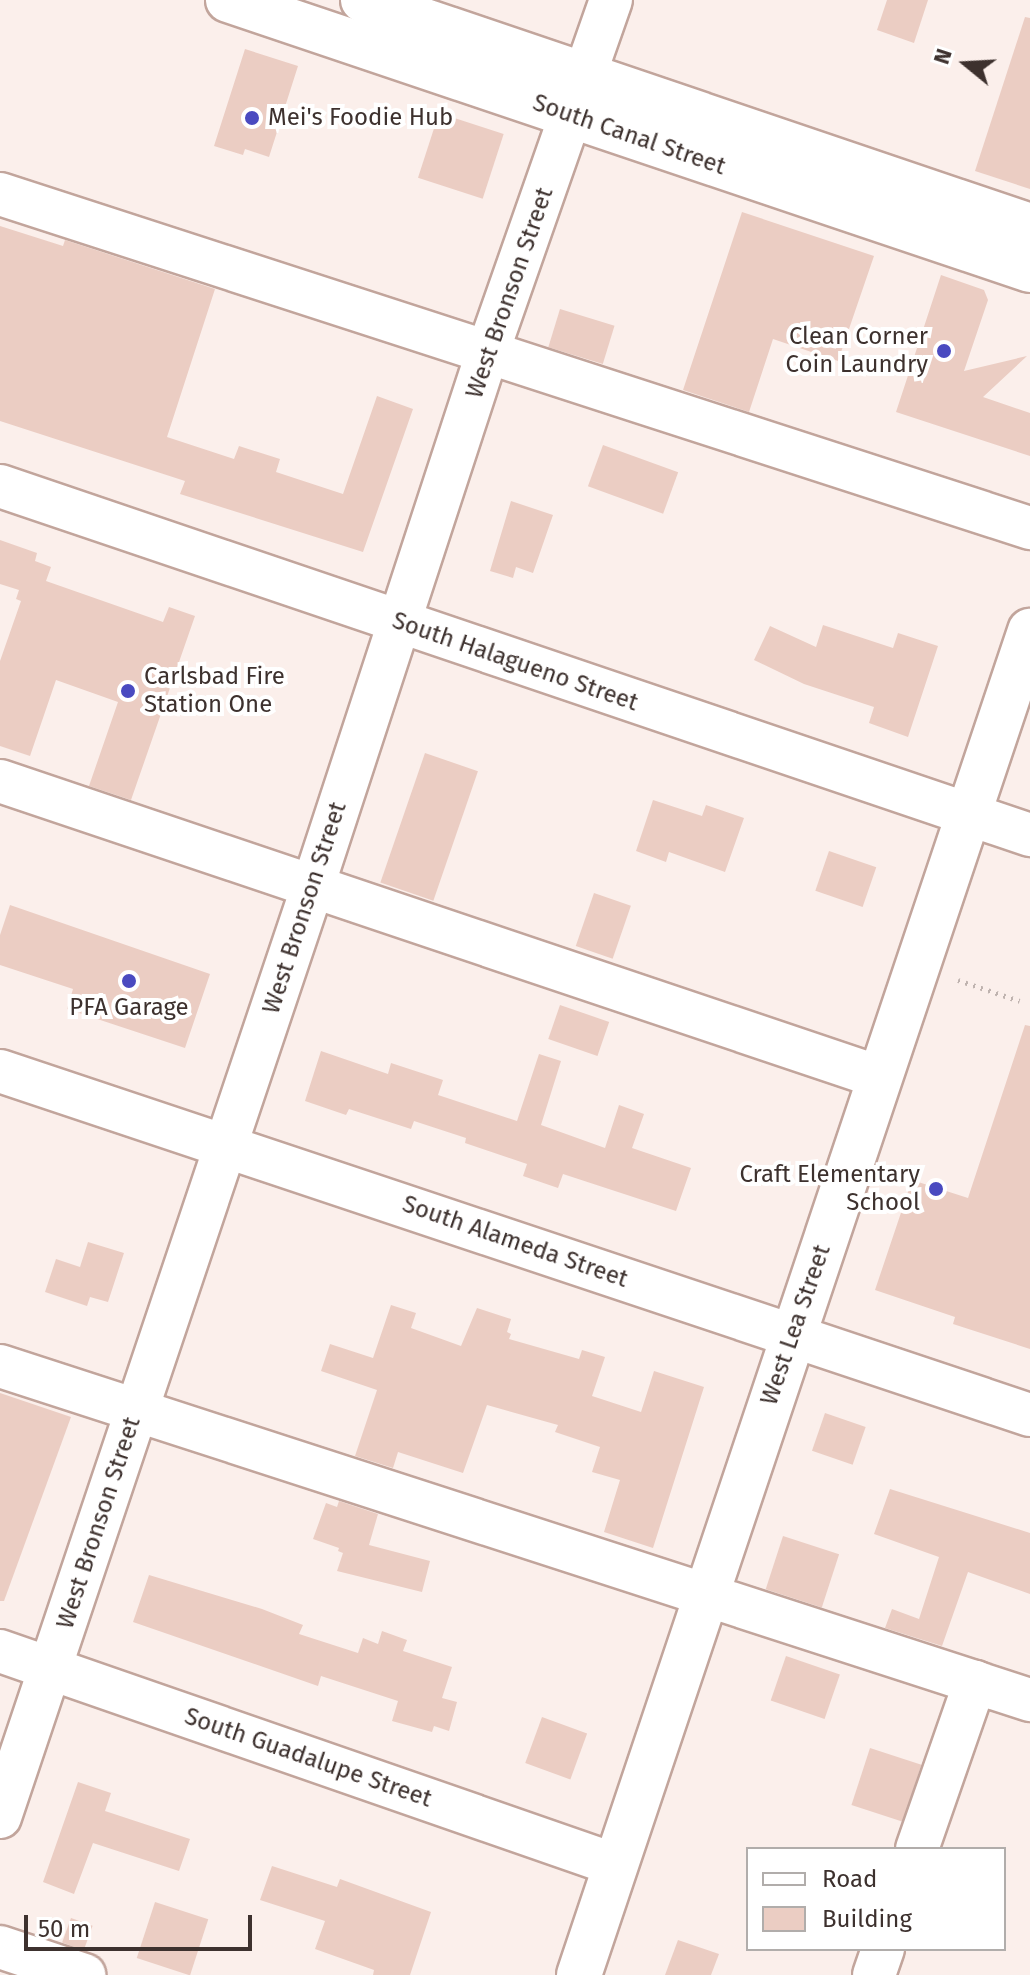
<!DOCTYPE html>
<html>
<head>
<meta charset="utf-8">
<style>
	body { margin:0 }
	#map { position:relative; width:1030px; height:1975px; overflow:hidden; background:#fbefeb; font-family:"Fira Sans",sans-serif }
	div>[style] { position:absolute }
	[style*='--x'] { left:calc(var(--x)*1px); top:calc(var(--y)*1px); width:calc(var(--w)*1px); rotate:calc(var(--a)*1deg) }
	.building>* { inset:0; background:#ebcdc3; transform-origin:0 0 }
	.path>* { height:5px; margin-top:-2.5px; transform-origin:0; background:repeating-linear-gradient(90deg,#bfb3af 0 2px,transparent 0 8px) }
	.roads { filter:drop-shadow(2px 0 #c2a59c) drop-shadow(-2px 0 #c2a59c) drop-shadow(0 2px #c2a59c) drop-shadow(0 -2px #c2a59c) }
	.minor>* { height:42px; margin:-21px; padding:0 21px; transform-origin:21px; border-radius:21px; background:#fff }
	.major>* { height:44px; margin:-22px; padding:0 22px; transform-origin:22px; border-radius:22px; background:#fff }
	.highway>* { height:44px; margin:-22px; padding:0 22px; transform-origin:22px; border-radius:22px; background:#fff }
	.dots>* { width:22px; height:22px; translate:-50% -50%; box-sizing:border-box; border:4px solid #fff; border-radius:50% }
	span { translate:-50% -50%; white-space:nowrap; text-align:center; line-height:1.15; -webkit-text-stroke:8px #fff; paint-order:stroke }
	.poi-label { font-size:24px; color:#3d312e }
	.left { translate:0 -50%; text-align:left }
	.right { translate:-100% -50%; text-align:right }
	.street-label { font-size:24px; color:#3d312e }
	.legend { position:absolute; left:746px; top:1847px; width:260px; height:104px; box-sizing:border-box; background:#fff; border:2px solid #b1adab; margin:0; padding:10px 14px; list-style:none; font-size:24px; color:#3d312e }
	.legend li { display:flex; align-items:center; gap:16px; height:40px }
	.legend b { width:40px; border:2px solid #b1adab }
	.north { position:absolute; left:926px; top:24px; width:80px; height:80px; -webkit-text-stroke:6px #fff; paint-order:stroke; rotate:288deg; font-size:22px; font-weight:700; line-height:32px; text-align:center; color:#3d312e }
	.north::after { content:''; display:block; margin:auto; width:28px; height:36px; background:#3d312e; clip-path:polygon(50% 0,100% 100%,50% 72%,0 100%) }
	.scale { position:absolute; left:24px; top:1915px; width:228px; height:36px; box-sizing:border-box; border:4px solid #3d312e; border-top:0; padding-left:10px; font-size:24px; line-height:28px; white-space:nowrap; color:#3d312e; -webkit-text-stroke:6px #fff; paint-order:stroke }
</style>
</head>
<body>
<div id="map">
	<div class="building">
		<div style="clip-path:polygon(887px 0,928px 0,914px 43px,877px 30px)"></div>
		<div style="clip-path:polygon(1025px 17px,1030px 18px,1030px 189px,975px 171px)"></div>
		<div style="clip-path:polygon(245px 49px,298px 66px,269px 157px,245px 149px,243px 155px,214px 146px)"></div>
		<div style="left:439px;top:113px;width:68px;height:68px;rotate:18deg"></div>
		<div style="clip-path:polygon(742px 212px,874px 256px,838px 361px,773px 339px,749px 412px,683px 390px)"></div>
		<div style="clip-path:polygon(0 226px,63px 246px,65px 240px,215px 289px,167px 437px,234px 459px,239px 446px,280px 459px,276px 472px,343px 494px,377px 396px,413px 409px,363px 552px,180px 494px,185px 481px,0 421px)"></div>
		<div style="clip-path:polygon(941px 275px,984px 290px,988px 300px,964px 371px,1027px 356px,983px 397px,1030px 413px,1030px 456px,896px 412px)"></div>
		<div style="left:560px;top:309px;width:57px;height:40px;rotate:17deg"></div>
		<div style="left:603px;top:445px;width:80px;height:44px;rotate:20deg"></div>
		<div style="clip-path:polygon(511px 501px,553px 515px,533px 573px,516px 567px,513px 578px,490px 571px)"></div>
		<div style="clip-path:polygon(0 540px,37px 553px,35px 561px,51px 567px,46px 581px,163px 622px,169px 607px,195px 616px,131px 800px,89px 786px,118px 702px,56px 680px,30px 756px,0 746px,0 661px,21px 601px,16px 599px,19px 590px,0 584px)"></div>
		<div style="clip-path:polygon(823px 625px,893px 648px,898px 633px,938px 646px,908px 737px,869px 723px,874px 707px,804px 684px,754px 660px,770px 626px,816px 647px)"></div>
		<div style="left:425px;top:753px;width:56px;height:137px;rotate:19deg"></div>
		<div style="clip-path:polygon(653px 800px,702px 816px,706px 805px,744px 818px,725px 872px,669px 852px,666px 862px,636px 851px)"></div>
		<div style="left:829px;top:851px;width:50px;height:42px;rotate:19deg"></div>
		<div style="left:594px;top:893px;width:39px;height:56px;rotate:19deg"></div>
		<div style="clip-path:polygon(10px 905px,210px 974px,185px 1048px,67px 1009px,73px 989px,0 965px,0 935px)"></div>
		<div style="left:560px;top:1005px;width:52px;height:36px;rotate:19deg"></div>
		<div style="clip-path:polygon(1025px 1025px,1030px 1026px,1030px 1349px,953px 1324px,955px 1317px,875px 1290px,912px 1180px,968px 1198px)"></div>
		<div style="clip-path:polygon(321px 1051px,388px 1074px,391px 1063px,443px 1080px,438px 1095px,517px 1121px,539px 1054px,561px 1061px,541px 1125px,605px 1148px,619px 1105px,644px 1114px,632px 1148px,691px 1168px,676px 1211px,563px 1174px,558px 1188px,523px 1176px,527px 1164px,465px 1143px,466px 1138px,414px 1121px,411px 1129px,349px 1109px,346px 1115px,305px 1101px)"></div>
		<div style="clip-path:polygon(88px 1242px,124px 1253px,108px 1302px,90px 1297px,87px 1306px,45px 1292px,56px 1259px,80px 1267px)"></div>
		<div style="clip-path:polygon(391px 1305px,416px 1313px,411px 1328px,461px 1346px,477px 1308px,511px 1319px,507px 1332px,511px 1334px,509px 1339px,579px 1359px,582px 1350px,605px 1357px,592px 1396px,641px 1412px,654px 1371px,704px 1387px,653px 1548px,604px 1532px,620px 1480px,592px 1472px,600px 1447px,555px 1432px,558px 1425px,487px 1405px,463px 1473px,398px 1452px,393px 1468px,355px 1456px,377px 1390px,321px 1371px,330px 1344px,373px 1358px)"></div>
		<div style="clip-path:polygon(0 1393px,71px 1417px,4px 1601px,0 1601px)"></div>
		<div style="left:825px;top:1413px;width:43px;height:40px;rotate:19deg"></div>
		<div style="clip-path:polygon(890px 1489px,1030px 1533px,1030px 1594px,968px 1572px,942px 1646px,885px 1628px,892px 1609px,919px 1619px,939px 1557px,874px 1534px)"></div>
		<div style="clip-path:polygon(339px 1501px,378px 1514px,369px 1545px,430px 1561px,422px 1592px,337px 1571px,343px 1553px,338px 1551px,339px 1548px,313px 1539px,326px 1503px,337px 1507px)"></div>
		<div style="left:783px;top:1536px;width:59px;height:56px;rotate:18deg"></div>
		<div style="clip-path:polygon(149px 1575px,262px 1609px,303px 1625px,299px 1634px,358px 1653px,363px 1638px,378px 1644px,382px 1631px,407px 1640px,403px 1651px,452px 1667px,442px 1698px,457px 1702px,449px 1731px,434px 1726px,432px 1732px,392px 1721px,398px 1701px,321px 1676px,318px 1686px,133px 1622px)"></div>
		<div style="left:786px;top:1656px;width:57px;height:47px;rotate:19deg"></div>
		<div style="left:542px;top:1717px;width:48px;height:49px;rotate:20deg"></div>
		<div style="left:870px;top:1748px;width:54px;height:60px;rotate:18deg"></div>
		<div style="clip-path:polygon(78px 1782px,111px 1793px,105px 1811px,190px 1839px,179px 1871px,93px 1843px,74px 1894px,43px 1882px)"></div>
		<div style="clip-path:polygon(272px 1866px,337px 1887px,340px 1879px,431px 1912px,410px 1975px,373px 1975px,374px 1970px,315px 1949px,325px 1921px,260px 1900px)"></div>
		<div style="left:155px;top:1902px;width:56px;height:59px;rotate:18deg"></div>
		<div style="left:71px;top:1918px;width:23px;height:26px;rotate:20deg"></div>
		<div style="clip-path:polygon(678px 1940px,719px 1954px,711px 1975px,665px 1975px)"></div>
	</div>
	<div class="path">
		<div style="--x:958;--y:980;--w:65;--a:18.7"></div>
	</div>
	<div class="roads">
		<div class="minor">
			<div style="--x:0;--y:194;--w:1083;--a:17.97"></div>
			<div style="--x:0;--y:486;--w:1088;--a:18.72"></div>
			<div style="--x:0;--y:781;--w:928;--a:18.61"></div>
			<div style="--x:0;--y:1071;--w:1086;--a:18.47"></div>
			<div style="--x:0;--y:1366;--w:1083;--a:17.97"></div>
			<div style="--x:0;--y:1651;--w:652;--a:19.16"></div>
			<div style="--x:0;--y:1817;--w:982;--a:-71.42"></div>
			<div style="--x:313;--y:886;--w:560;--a:-71.89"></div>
			<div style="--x:487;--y:354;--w:375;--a:-70.7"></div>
			<div style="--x:917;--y:1849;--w:177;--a:-70.8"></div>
			<div style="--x:0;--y:1947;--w:89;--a:18.4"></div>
			<div style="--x:874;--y:1975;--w:28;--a:-71"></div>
		</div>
		<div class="major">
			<div style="--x:579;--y:1975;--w:1418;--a:-71.45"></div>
		</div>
		<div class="highway">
			<div style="--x:228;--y:0;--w:846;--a:18.61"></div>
			<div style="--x:363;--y:0;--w:704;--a:18.72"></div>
		</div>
	</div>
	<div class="dots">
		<div style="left:252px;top:118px;background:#4a4ac0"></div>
		<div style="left:944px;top:351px;background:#4a4ac0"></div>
		<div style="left:128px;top:691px;background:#4a4ac0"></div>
		<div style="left:129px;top:981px;background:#4a4ac0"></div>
		<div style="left:936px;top:1189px;background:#4a4ac0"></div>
	</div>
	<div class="poi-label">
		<span class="left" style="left:268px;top:118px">Mei's Foodie Hub</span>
		<span class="right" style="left:928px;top:351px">Clean Corner<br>Coin Laundry</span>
		<span class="left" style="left:144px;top:691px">Carlsbad Fire<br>Station One</span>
		<span style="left:129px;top:1008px">PFA Garage</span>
		<span class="right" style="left:920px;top:1189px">Craft Elementary<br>School</span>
	</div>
	<div class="street-label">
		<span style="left:629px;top:135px;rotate:19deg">South Canal Street</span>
		<span style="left:510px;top:293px;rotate:-71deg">West Bronson Street</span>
		<span style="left:515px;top:662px;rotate:19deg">South Halagueno Street</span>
		<span style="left:305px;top:908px;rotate:-72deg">West Bronson Street</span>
		<span style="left:515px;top:1242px;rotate:19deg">South Alameda Street</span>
		<span style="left:796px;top:1325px;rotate:-71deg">West Lea Street</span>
		<span style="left:99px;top:1523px;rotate:-72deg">West Bronson Street</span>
		<span style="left:308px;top:1758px;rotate:19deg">South Guadalupe Street</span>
	</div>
	<ul class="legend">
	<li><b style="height:10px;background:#fff"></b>Road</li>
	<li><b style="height:22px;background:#ebcdc3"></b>Building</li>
	</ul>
	<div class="north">N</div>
	<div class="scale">50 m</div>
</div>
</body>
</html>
